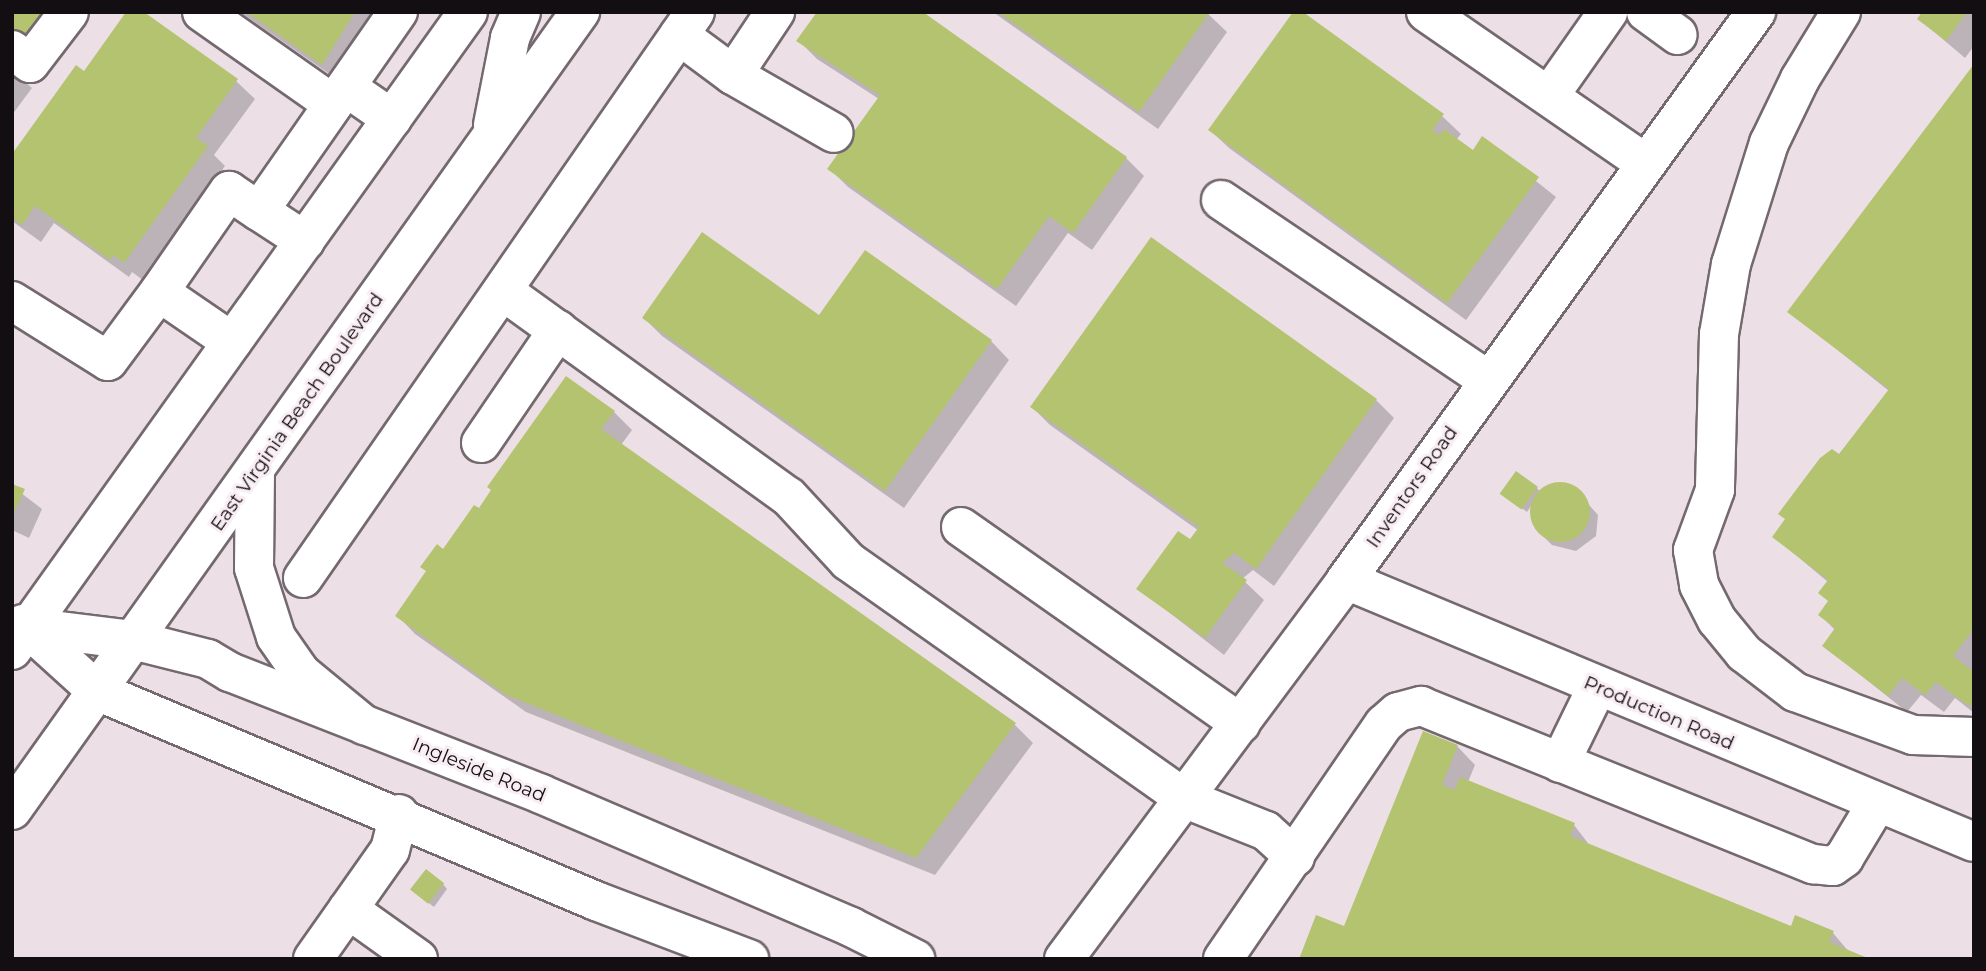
<!DOCTYPE html>
<html>
<head>
<meta charset="utf-8">
<style>
	body { margin:0 }
	#map { position:relative; width:1986px; height:971px; overflow:hidden; background:#ece0e6; font-family:Montserrat,sans-serif }
	div>[style] { position:absolute }
	[style*='--x'] { left:calc(var(--x)*1px); top:calc(var(--y)*1px); width:calc(var(--w)*1px); rotate:calc(var(--a)*1deg) }
	.shadow>* { inset:0; background:#0003 }
	.building>* { inset:0; background:#b4c36f; transform-origin:0 0 }
	.round { border-radius:50% }
	.roads { filter:drop-shadow(2px 0 #74696f) drop-shadow(-2px 0 #74696f) drop-shadow(0 2px #74696f) drop-shadow(0 -2px #74696f) }
	.minor>* { height:38px; margin:-19px; padding:0 19px; transform-origin:19px; border-radius:19px; background:#fff }
	.major>* { height:38px; margin:-19px; padding:0 19px; transform-origin:19px; border-radius:19px; background:#fff }
	span { translate:-50% -50%; white-space:nowrap; text-align:center; line-height:1.15; -webkit-text-stroke:6px #f9edf4; paint-order:stroke }
	.street-label { font-size:19px; color:#130e11 }
	.frame { position:absolute; inset:0; border:14px solid #130e11; pointer-events:none }
</style>
</head>
<body>
<div id="map">
	<div class="shadow">
		<div style="clip-path:polygon(12px 12px,67px 12px,12px 47px)"></div>
		<div style="clip-path:polygon(240px 12px,382px 12px,341px 82px)"></div>
		<div style="clip-path:polygon(993px 12px,1206px 12px,1227px 32px,1158px 129px)"></div>
		<div style="clip-path:polygon(1924px 12px,1974px 12px,1974px 46px,1965px 58px,1919px 19px)"></div>
		<div style="clip-path:polygon(799px 41px,1126px 158px,1144px 176px,1092px 250px,1068px 233px,1016px 306px,848px 187px,830px 169px,879px 99px,817px 59px)"></div>
		<div style="clip-path:polygon(1974px 67px,1974px 713px,1955px 698px,1944px 712px,1921px 695px,1907px 712px,1824px 646px,1836px 631px,1820px 615px,1829px 602px,1828px 582px,1774px 537px,1889px 391px,1790px 312px)"></div>
		<div style="clip-path:polygon(12px 70px,32px 88px,12px 115px)"></div>
		<div style="clip-path:polygon(85px 73px,236px 81px,255px 99px,214px 155px,225px 166px,143px 280px,132px 272px,129px 277px,54px 223px,41px 242px,12px 221px,12px 157px)"></div>
		<div style="clip-path:polygon(1442px 116px,1461px 134px,1456px 140px,1473px 152px,1483px 139px,1556px 197px,1466px 320px,1229px 148px,1210px 130px)"></div>
		<div style="clip-path:polygon(865px 252px,991px 341px,1009px 360px,904px 508px,662px 336px,644px 318px,819px 317px)"></div>
		<div style="clip-path:polygon(1376px 400px,1394px 418px,1274px 586px,1253px 570px,1242px 579px,1264px 600px,1224px 655px,1139px 589px,1199px 531px,1050px 425px,1032px 407px)"></div>
		<div style="clip-path:polygon(614px 412px,632px 430px,621px 445px,1015px 725px,1033px 743px,935px 875px,526px 712px,415px 634px,397px 615px,480px 511px)"></div>
		<div style="clip-path:polygon(1554px 484px,1572px 486px,1598px 515px,1596px 536px,1576px 551px,1552px 545px,1542px 535px,1532px 520px,1536px 499px,1527px 512px,1506px 497px,1537px 488px,1541px 493px)"></div>
		<div style="clip-path:polygon(12px 486px,42px 509px,29px 538px,12px 530px)"></div>
		<div style="clip-path:polygon(1457px 746px,1475px 765px,1468px 782px,1574px 825px,1591px 847px,1792px 928px,1833px 933px,1850px 953px,1345px 928px)"></div>
		<div style="clip-path:polygon(443px 884px,447px 889px,434px 907px,417px 894px)"></div>
	</div>
	<div class="building">
		<div style="clip-path:polygon(12px 12px,43px 12px,17px 48px,12px 45px)"></div>
		<div style="clip-path:polygon(126px 12px,144px 12px,238px 79px,196px 138px,208px 146px,124px 263px,113px 255px,110px 260px,35px 206px,22px 225px,12px 218px,12px 154px,76px 65px,84px 71px)"></div>
		<div style="clip-path:polygon(246px 12px,355px 12px,322px 65px)"></div>
		<div style="clip-path:polygon(817px 12px,923px 12px,1127px 157px,1073px 233px,1049px 216px,997px 289px,827px 169px,880px 95px,796px 41px)"></div>
		<div style="clip-path:polygon(998px 12px,1210px 12px,1139px 112px)"></div>
		<div style="clip-path:polygon(1293px 12px,1303px 12px,1444px 114px,1432px 130px,1440px 135px,1444px 129px,1473px 150px,1482px 136px,1539px 177px,1447px 303px,1208px 130px)"></div>
		<div style="clip-path:polygon(1922px 12px,1967px 12px,1946px 41px,1917px 19px)"></div>
		<div style="clip-path:polygon(1974px 64px,1974px 629px,1953px 656px,1974px 672px,1974px 700px,1969px 706px,1936px 682px,1925px 695px,1902px 678px,1888px 696px,1822px 646px,1835px 628px,1818px 615px,1828px 601px,1818px 593px,1828px 580px,1772px 537px,1785px 519px,1778px 514px,1820px 458px,1832px 449px,1839px 454px,1889px 389px,1787px 312px)"></div>
		<div style="clip-path:polygon(702px 232px,819px 315px,865px 250px,992px 340px,885px 491px,642px 318px)"></div>
		<div style="clip-path:polygon(1151px 237px,1377px 399px,1256px 569px,1234px 553px,1222px 563px,1247px 580px,1205px 638px,1136px 589px,1178px 531px,1190px 539px,1199px 527px,1030px 407px)"></div>
		<div style="clip-path:polygon(566px 376px,615px 411px,601px 429px,1016px 723px,916px 858px,506px 695px,395px 616px,426px 571px,420px 567px,437px 544px,443px 549px,474px 505px,479px 508px,491px 490px,487px 487px)"></div>
		<div style="left:1516px;top:471px;width:27px;height:28px;rotate:36deg"></div>
		<div class="round" style="left:1530px;top:482px;width:60px;height:60px"></div>
		<div style="clip-path:polygon(12px 484px,25px 489px,12px 517px)"></div>
		<div style="clip-path:polygon(1423px 731px,1458px 745px,1442px 785px,1455px 790px,1460px 777px,1575px 823px,1570px 836px,1791px 926px,1795px 915px,1834px 931px,1829px 942px,1870px 959px,1299px 959px,1316px 915px,1344px 926px)"></div>
		<div style="left:426px;top:869px;width:23px;height:26px;rotate:38deg"></div>
	</div>
	<div class="roads">
		<div class="minor">
			<div style="--x:202;--y:12;--w:160;--a:35.1"></div>
			<div style="--x:1426;--y:12;--w:267;--a:34.6"></div>
			<div style="--x:1646;--y:12;--w:39;--a:36"></div>
			<div style="--x:1841;--y:12;--w:79;--a:121.5"></div>
			<div style="--x:1800;--y:79;--w:71;--a:115.8"></div>
			<div style="--x:1769;--y:143;--w:127;--a:107.4"></div>
			<div style="--x:1731;--y:264;--w:71;--a:99.7"></div>
			<div style="--x:1719;--y:334;--w:156;--a:91.5"></div>
			<div style="--x:1715;--y:490;--w:64;--a:110.1"></div>
			<div style="--x:1693;--y:550;--w:36;--a:80"></div>
			<div style="--x:1699;--y:585;--w:39;--a:63"></div>
			<div style="--x:1717;--y:620;--w:43;--a:50.7"></div>
			<div style="--x:1744;--y:653;--w:64;--a:37.4"></div>
			<div style="--x:1795;--y:692;--w:126;--a:20"></div>
			<div style="--x:1913;--y:735;--w:61;--a:1.9"></div>
			<div style="--x:679;--y:35;--w:67;--a:36.5"></div>
			<div style="--x:733;--y:75;--w:116;--a:29.9"></div>
			<div style="--x:12;--y:50;--w:22;--a:36"></div>
			<div style="--x:30;--y:63;--w:64;--a:-52.6"></div>
			<div style="--x:733;--y:75;--w:76;--a:-56.3"></div>
			<div style="--x:346;--y:87;--w:56;--a:34.8"></div>
			<div style="--x:1549;--y:96;--w:103;--a:-54.9"></div>
			<div style="--x:1221;--y:200;--w:322;--a:34"></div>
			<div style="--x:305;--y:241;--w:55;--a:-146.9"></div>
			<div style="--x:259;--y:211;--w:243;--a:-55.1"></div>
			<div style="--x:503;--y:291;--w:352;--a:35.8"></div>
			<div style="--x:789;--y:497;--w:87;--a:47.3"></div>
			<div style="--x:848;--y:561;--w:413;--a:35.2"></div>
			<div style="--x:1186;--y:799;--w:86;--a:21.8"></div>
			<div style="--x:1266;--y:831;--w:39;--a:42"></div>
			<div style="--x:12;--y:301;--w:113;--a:32"></div>
			<div style="--x:108;--y:361;--w:86;--a:-53.5"></div>
			<div style="--x:232;--y:342;--w:88;--a:-145.6"></div>
			<div style="--x:159;--y:292;--w:123;--a:-55.3"></div>
			<div style="--x:229;--y:191;--w:36;--a:34"></div>
			<div style="--x:481;--y:443;--w:137;--a:-55.7"></div>
			<div style="--x:961;--y:527;--w:342;--a:35.1"></div>
			<div style="--x:303;--y:578;--w:688;--a:-55.29"></div>
			<div style="--x:1346;--y:580;--w:680;--a:22.65"></div>
			<div style="--x:23;--y:624;--w:100;--a:42.2"></div>
			<div style="--x:97;--y:691;--w:541;--a:22.82"></div>
			<div style="--x:596;--y:901;--w:164;--a:20.8"></div>
			<div style="--x:28;--y:627;--w:106;--a:7.1"></div>
			<div style="--x:133;--y:640;--w:77;--a:14.2"></div>
			<div style="--x:208;--y:659;--w:26;--a:31"></div>
			<div style="--x:230;--y:672;--w:334;--a:21.4"></div>
			<div style="--x:541;--y:794;--w:337;--a:23.2"></div>
			<div style="--x:851;--y:927;--w:72;--a:26.6"></div>
			<div style="--x:1560;--y:763;--w:85;--a:-64"></div>
			<div style="--x:348;--y:909;--w:86;--a:35.5"></div>
			<div style="--x:313;--y:959;--w:133;--a:-54.8"></div>
			<div style="--x:390;--y:850;--w:37;--a:-76"></div>
			<div style="--x:1064;--y:959;--w:472;--a:-53.3"></div>
			<div style="--x:1346;--y:580;--w:701;--a:-54.18"></div>
			<div style="--x:1223;--y:959;--w:285;--a:-55.6"></div>
			<div style="--x:1384;--y:724;--w:18;--a:-41"></div>
			<div style="--x:1398;--y:712;--w:24;--a:-15"></div>
			<div style="--x:1421;--y:706;--w:423;--a:22"></div>
			<div style="--x:1813;--y:864;--w:20;--a:6"></div>
			<div style="--x:1833;--y:866;--w:14;--a:-36"></div>
			<div style="--x:1844;--y:858;--w:64;--a:-59"></div>
		</div>
		<div class="major">
			<div style="--x:493;--y:125;--w:89;--a:-78.9"></div>
			<div style="--x:510;--y:38;--w:28;--a:-67"></div>
			<div style="--x:255;--y:471;--w:97;--a:90.6"></div>
			<div style="--x:254;--y:568;--w:72;--a:72.3"></div>
			<div style="--x:276;--y:637;--w:44;--a:55.2"></div>
			<div style="--x:301;--y:673;--w:82;--a:39.5"></div>
			<div style="--x:12;--y:650;--w:784;--a:-54.45"></div>
			<div style="--x:12;--y:810;--w:980;--a:-54.56"></div>
		</div>
	</div>
	<div class="street-label">
		<span style="left:297px;top:412px;rotate:-55deg">East Virginia Beach Boulevard</span>
		<span style="left:1412px;top:487px;rotate:-55deg">Inventors Road</span>
		<span style="left:1659px;top:713px;rotate:23deg">Production Road</span>
		<span style="left:479px;top:770px;rotate:22deg">Ingleside Road</span>
	</div>
	<div class="frame"></div>
</div>
</body>
</html>
